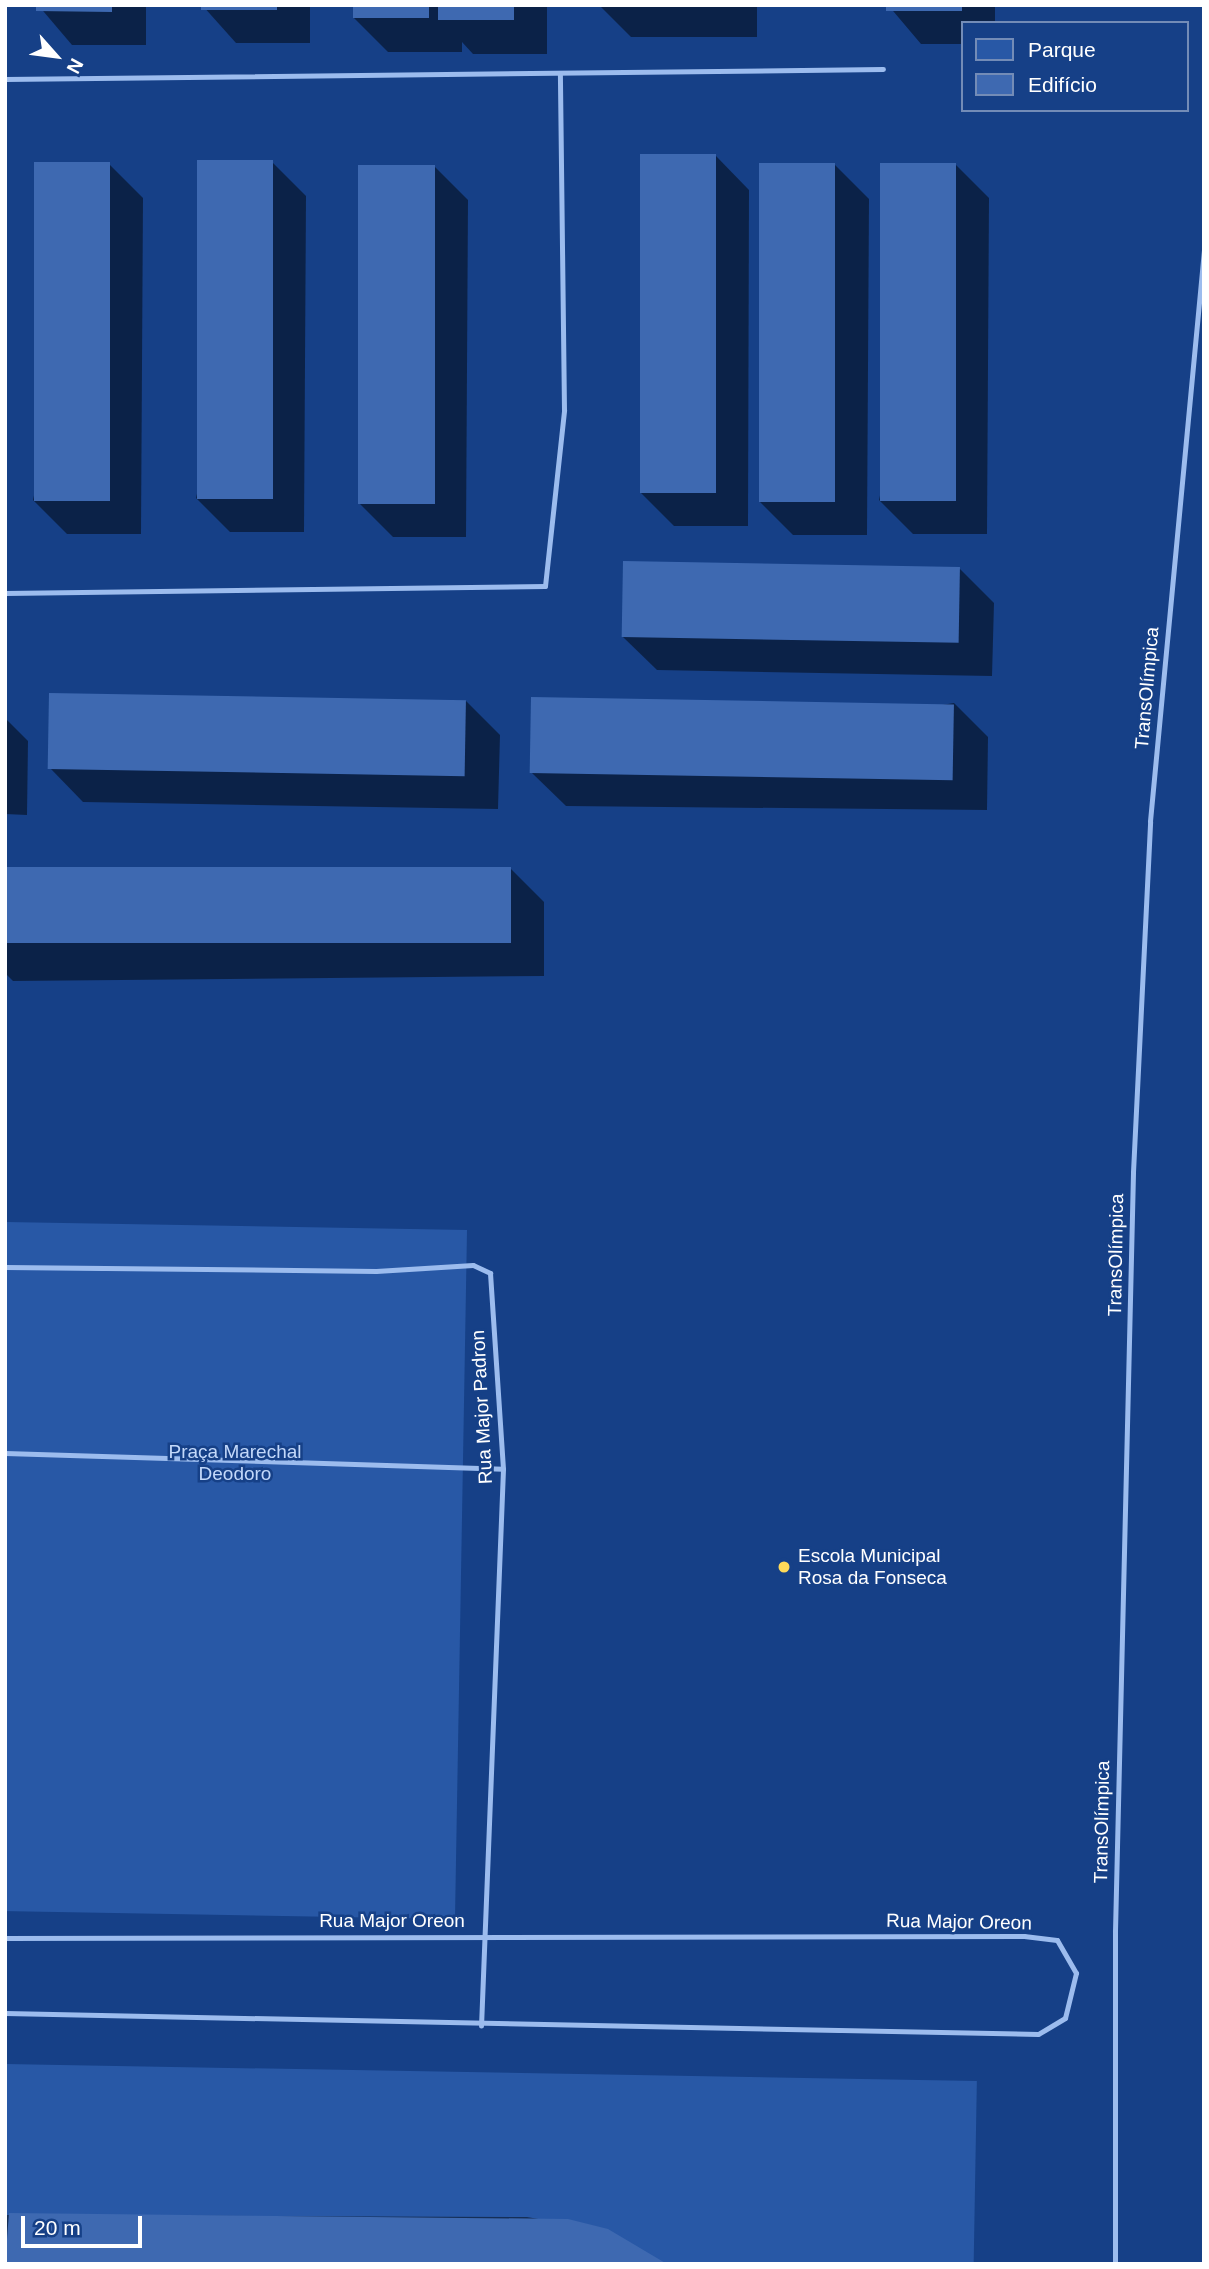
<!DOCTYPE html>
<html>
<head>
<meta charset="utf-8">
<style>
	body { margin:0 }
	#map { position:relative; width:1209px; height:2269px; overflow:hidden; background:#164087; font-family:Arial,sans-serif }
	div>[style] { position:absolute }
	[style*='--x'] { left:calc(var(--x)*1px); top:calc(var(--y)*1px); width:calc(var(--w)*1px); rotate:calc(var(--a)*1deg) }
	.green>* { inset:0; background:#2858a6; transform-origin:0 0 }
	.shadow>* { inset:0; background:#0007 }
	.building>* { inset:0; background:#3e69b1; transform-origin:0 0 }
	.service>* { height:5px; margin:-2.5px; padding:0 2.5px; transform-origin:2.5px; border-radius:2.5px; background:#9cbcee }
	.dots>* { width:19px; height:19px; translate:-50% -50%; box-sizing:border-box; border:4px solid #164087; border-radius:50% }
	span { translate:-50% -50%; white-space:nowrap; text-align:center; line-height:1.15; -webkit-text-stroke:5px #164087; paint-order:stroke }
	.street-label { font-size:19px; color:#fff }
	.park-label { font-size:19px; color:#c2d8fa }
	.poi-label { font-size:19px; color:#fff }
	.left { translate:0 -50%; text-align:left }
	.frame { position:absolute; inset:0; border:7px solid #fff; pointer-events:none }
	.legend { position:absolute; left:961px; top:21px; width:228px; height:91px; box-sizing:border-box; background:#164087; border:2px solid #738cb7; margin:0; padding:9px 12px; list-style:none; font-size:21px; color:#fff }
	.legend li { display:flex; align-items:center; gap:14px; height:35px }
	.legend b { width:35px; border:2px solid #738cb7 }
	.north { position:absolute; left:21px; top:21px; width:70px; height:70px; -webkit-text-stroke:5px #164087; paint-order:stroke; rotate:118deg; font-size:19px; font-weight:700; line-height:28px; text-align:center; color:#fff }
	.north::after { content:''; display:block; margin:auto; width:24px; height:32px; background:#fff; clip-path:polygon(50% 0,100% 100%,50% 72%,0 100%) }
	.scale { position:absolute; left:21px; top:2216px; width:121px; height:32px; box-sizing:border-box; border:4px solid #fff; border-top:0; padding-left:9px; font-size:21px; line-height:24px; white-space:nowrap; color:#fff; -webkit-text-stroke:5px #164087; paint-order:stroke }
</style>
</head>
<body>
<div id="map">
	<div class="green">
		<div style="left:467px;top:1230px;width:689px;height:462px;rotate:91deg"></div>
		<div style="left:5px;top:2064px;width:972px;height:200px;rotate:1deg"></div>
	</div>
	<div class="shadow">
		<div style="clip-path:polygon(38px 5px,146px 5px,146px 45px,72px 45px)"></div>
		<div style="clip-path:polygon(202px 5px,310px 5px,310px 43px,236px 43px)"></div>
		<div style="clip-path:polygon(355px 5px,547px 5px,547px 54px,473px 54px,462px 42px,462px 52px,388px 52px,354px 18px)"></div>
		<div style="clip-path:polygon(599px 5px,757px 5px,757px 37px,631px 37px)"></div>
		<div style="clip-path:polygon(888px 5px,995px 5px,995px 23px,962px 23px,962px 44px,921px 44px)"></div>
		<div style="clip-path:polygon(716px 156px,749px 190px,748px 526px,674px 526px,640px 492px)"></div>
		<div style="clip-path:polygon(272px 162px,306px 196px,304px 532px,230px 532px,196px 498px)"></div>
		<div style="clip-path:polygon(109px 164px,143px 198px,141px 534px,67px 534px,33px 500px)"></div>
		<div style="clip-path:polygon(955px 164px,989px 198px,987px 534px,913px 534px,879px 500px)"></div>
		<div style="clip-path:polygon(835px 165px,869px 199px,867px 535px,793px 535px,759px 501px)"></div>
		<div style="clip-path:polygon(434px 166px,468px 200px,466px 537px,393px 537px,359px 503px)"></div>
		<div style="clip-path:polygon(960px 569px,994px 603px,992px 676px,657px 670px,623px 637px)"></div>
		<div style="clip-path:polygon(466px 701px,500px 735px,498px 809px,83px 802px,50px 768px)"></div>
		<div style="clip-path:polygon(954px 703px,988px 737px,987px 810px,566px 806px,532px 773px)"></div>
		<div style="clip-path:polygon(5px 718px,28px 741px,27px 815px,5px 814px)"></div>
		<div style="clip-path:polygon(510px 868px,544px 902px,544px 976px,13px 981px,5px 973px,5px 873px)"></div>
		<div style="clip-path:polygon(5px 2215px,527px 2217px,607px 2231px,661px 2264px,5px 2264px)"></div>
	</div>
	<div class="building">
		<div style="clip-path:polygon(36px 5px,112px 5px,112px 12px,36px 11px)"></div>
		<div style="left:201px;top:5px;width:76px;height:5px"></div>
		<div style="left:353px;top:5px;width:76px;height:13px"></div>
		<div style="left:438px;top:5px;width:76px;height:15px"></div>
		<div style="left:886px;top:5px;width:76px;height:6px"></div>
		<div style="left:640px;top:154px;width:76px;height:339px"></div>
		<div style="left:197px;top:160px;width:76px;height:339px"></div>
		<div style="left:34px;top:162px;width:76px;height:339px"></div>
		<div style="left:759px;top:163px;width:76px;height:339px"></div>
		<div style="left:880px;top:163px;width:76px;height:338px"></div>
		<div style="left:358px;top:165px;width:77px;height:339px"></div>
		<div style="left:623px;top:561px;width:337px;height:76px;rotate:1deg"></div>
		<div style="left:49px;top:693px;width:417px;height:76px;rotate:1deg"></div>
		<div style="left:531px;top:697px;width:423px;height:76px;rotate:1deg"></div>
		<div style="left:511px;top:867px;width:76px;height:506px;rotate:90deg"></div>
		<div style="clip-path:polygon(9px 2213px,568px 2219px,608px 2229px,667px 2264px,5px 2264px)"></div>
	</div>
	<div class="service">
		<div style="--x:5;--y:79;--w:878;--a:-0.65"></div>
		<div style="--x:5;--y:593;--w:540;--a:-0.74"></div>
		<div style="--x:545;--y:586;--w:177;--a:-83.8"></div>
		<div style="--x:564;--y:410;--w:337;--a:-90.7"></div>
		<div style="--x:5;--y:1267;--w:371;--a:0.6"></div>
		<div style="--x:376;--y:1271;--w:97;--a:-3.5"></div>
		<div style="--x:473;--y:1265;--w:19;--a:25"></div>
		<div style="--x:490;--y:1273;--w:196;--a:86.2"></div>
		<div style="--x:503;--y:1469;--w:557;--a:92.26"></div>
		<div style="--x:5;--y:1453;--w:498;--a:1.8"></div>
		<div style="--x:5;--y:1938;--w:1019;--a:-0.11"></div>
		<div style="--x:1024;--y:1936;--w:33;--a:7"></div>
		<div style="--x:1057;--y:1940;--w:38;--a:60"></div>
		<div style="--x:1076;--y:1973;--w:46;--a:103.7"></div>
		<div style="--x:1065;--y:2018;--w:31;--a:149"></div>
		<div style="--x:1038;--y:2034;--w:1033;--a:-178.84"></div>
		<div style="--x:1115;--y:2264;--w:333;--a:-90"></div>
		<div style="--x:1115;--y:1931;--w:759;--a:-88.64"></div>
		<div style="--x:1133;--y:1172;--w:351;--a:-87.2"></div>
		<div style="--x:1150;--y:821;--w:574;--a:-84.6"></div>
	</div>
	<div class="dots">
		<div style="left:784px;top:1567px;background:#ffda59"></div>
	</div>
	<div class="street-label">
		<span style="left:1147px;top:688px;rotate:-85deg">TransOlímpica</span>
		<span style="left:1116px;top:1255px;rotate:-89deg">TransOlímpica</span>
		<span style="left:482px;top:1407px;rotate:-93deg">Rua Major Padron</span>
		<span style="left:1102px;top:1822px;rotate:-89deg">TransOlímpica</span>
		<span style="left:392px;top:1921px">Rua Major Oreon</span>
		<span style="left:959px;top:1922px;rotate:1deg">Rua Major Oreon</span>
	</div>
	<div class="park-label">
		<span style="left:235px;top:1463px">Praça Marechal<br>Deodoro</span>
	</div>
	<div class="poi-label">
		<span class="left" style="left:798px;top:1567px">Escola Municipal<br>Rosa da Fonseca</span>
	</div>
	<div class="frame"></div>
	<ul class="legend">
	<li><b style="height:19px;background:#2858a6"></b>Parque</li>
	<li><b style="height:19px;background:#3e69b1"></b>Edifício</li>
	</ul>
	<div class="north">N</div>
	<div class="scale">20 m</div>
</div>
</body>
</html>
